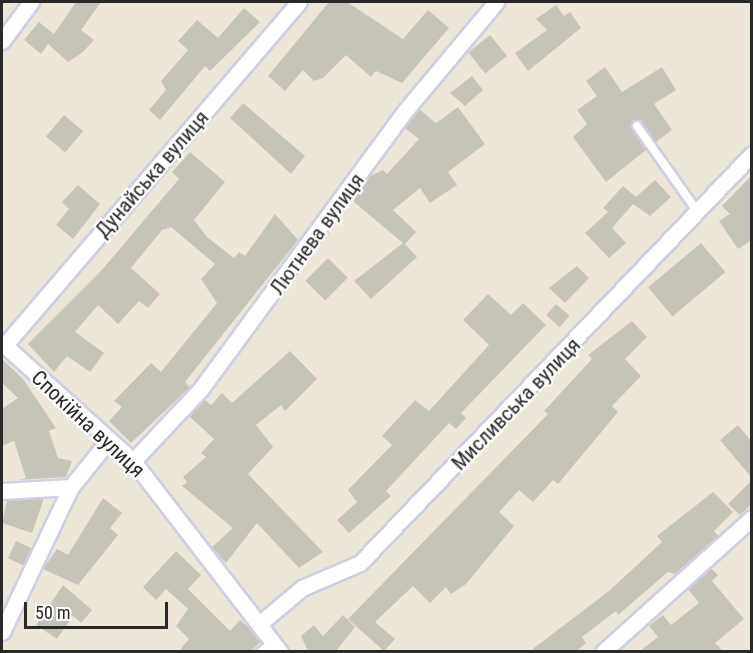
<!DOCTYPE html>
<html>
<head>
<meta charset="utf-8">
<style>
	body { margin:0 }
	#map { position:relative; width:753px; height:653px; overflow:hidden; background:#ede7d8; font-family:"Roboto Condensed",sans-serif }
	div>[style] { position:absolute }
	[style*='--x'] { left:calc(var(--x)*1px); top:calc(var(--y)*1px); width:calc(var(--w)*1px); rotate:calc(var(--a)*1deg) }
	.building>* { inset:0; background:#c8c3b8; transform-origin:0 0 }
	.roads { filter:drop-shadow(2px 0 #cecfe4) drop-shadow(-2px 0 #cecfe4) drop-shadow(0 2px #cecfe4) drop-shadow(0 -2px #cecfe4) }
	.service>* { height:8px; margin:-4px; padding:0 4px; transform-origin:4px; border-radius:4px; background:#fff }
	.minor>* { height:15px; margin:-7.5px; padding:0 7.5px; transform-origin:7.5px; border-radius:7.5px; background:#fff }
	span { translate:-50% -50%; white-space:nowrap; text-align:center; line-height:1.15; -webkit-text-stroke:4.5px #fff; paint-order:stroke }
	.street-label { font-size:21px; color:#292929 }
	.frame { position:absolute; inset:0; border:3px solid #292929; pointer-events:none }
	.scale { position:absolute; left:24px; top:602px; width:144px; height:27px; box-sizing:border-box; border:3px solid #292929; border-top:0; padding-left:8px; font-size:18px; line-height:21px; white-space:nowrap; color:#292929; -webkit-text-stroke:4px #fff; paint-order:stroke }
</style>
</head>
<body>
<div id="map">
	<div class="building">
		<div style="clip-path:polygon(76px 2px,101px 2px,81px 30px,94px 40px,83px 52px,68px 62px,48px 44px,41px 54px,24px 40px,39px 22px,54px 34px)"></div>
		<div style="clip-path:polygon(329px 2px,347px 2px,403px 39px,428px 10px,449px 28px,402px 83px,376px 71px,371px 77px,346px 55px,323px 78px,314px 81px,303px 70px,285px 91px,268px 76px)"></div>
		<div style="clip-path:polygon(556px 5px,564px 16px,570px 12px,581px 28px,528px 71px,515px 53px,547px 30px,536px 19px)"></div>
		<div style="clip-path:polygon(244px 8px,260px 22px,210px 71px,205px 66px,160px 120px,149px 110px,166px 90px,161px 81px,188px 50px,178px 41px,197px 20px,218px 38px)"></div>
		<div style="left:490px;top:35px;width:27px;height:28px;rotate:51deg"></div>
		<div style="clip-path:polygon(605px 67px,622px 92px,662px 67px,676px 90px,654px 104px,672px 130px,656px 142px,642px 122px,633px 122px,632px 129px,646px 150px,606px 182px,573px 137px,587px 124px,577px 110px,597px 96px,586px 81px)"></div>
		<div style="clip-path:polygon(472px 76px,483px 90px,465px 106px,450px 93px)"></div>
		<div style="clip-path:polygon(243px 103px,305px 156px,291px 174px,230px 118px)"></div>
		<div style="clip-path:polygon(458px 107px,485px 144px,448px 172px,457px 185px,430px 203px,420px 188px,393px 210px,416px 232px,405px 244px,417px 257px,371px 299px,354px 281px,403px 243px,354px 202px,355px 196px,370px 176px,383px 170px,387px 174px,419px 139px,405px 128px,419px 109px,436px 123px)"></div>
		<div style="left:64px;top:115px;width:25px;height:28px;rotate:40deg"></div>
		<div style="clip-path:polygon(190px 152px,225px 182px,194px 220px,207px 237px,234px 258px,239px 252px,245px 256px,275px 214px,298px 240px,185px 382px,190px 387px,131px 443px,109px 421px,122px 407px,114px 401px,151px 363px,161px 372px,217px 303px,201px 279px,215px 264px,171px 227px,162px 230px,131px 268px,160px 294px,148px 308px,139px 301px,118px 324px,98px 305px,75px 332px,104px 353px,90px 372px,67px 356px,54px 372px,28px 344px,101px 271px,179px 179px,172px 172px)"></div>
		<div style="clip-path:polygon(752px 175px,752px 240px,738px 249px,719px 221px,730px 214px,722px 206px)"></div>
		<div style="clip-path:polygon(655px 180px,671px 197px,650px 216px,633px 204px,612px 228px,626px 243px,609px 258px,585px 233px,608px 212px,603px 208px,623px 186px,636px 197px)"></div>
		<div style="clip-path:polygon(78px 185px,100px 204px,73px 239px,56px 225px,69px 209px,62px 202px)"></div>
		<div style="left:701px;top:243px;width:38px;height:69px;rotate:50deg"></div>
		<div style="left:328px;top:258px;width:28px;height:32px;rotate:45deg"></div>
		<div style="clip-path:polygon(577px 266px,589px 278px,565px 303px,549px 288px)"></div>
		<div style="clip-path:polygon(488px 294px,511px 315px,523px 303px,546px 325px,461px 413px,466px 418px,456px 429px,449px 423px,386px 491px,391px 496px,349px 533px,337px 520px,357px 502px,348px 490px,392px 445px,382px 436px,415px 400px,429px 411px,489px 345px,463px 320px)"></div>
		<div style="left:556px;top:304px;width:18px;height:15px;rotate:41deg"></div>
		<div style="clip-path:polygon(632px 321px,647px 337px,625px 359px,641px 376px,612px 406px,618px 412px,558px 484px,553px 480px,533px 502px,519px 490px,499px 512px,514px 526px,466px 584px,451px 594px,446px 587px,430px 603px,413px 586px,375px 622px,395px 639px,384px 651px,348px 619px,548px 414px,544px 411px,592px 359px,588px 355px)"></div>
		<div style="clip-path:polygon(290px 351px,317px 379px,285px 411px,281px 405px,256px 425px,273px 447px,248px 474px,323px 552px,299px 568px,257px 523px,226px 563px,212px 547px,233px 528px,182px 486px,187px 482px,183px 477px,206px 457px,201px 453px,214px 439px,189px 416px,204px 399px,211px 405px,222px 393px,232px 403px)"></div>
		<div style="clip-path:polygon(2px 359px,23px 379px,56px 428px,49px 431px,58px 458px,72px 461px,66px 477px,19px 480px,26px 478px,14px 441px,2px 446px,2px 409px,18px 398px,2px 383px)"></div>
		<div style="clip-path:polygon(738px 425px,752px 442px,752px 478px,720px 440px)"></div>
		<div style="clip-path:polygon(752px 480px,752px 504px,740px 515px,728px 504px)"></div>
		<div style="clip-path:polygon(713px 492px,733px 512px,714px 531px,718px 536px,675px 574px,668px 572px,618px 615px,616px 611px,582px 637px,586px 643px,577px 651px,530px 651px,609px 591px,662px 542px,657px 536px)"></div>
		<div style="clip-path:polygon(44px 498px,32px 533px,2px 523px,7px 500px)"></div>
		<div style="clip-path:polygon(103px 498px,122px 513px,110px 528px,118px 535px,78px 585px,43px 569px,57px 549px,68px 555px)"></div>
		<div style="left:16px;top:541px;width:17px;height:19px;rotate:25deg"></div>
		<div style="clip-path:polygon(176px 551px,201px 575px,188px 589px,230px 631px,240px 620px,249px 628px,260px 642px,251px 651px,179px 651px,189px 639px,176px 626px,188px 609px,166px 589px,156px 600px,143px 587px)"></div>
		<div style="clip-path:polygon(711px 568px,718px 575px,712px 581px,744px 619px,715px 643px,723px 651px,640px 651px,658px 637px,649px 626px,663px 615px,671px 625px,699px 603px,688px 589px)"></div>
		<div style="clip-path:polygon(63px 585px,92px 610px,81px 623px,73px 616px,57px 639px,36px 625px)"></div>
		<div style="clip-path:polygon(343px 615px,355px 627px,336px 651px,308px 651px,301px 636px,314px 625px,323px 636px)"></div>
	</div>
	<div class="roads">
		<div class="service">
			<div style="--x:637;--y:126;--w:104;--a:54.8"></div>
			<div style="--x:261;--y:652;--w:16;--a:-40"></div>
		</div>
		<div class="minor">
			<div style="--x:2;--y:41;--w:49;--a:-53.4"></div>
			<div style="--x:2;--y:343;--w:176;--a:42"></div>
			<div style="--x:133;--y:461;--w:241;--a:52.4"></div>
			<div style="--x:4;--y:346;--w:453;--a:-49.4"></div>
			<div style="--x:133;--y:461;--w:98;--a:-46.7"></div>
			<div style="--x:200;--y:390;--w:346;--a:-53.7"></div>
			<div style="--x:405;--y:111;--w:142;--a:-50.1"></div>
			<div style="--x:2;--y:491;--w:69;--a:-3.3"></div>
			<div style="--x:71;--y:487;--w:59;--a:-51.2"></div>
			<div style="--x:259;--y:624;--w:56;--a:-39.9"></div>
			<div style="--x:302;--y:588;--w:63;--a:-23.3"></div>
			<div style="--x:360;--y:563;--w:567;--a:-46.22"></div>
			<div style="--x:2;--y:632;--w:161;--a:-64.6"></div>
			<div style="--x:603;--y:652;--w:200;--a:-42"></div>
		</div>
	</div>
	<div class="street-label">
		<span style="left:152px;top:174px;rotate:-49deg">Дунайська вулиця</span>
		<span style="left:317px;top:234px;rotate:-54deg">Лютнева вулиця</span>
		<span style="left:516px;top:404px;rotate:-46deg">Мисливська вулиця</span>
		<span style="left:88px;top:424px;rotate:43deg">Спокійна вулиця</span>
	</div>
	<div class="frame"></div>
	<div class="scale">50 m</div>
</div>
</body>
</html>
